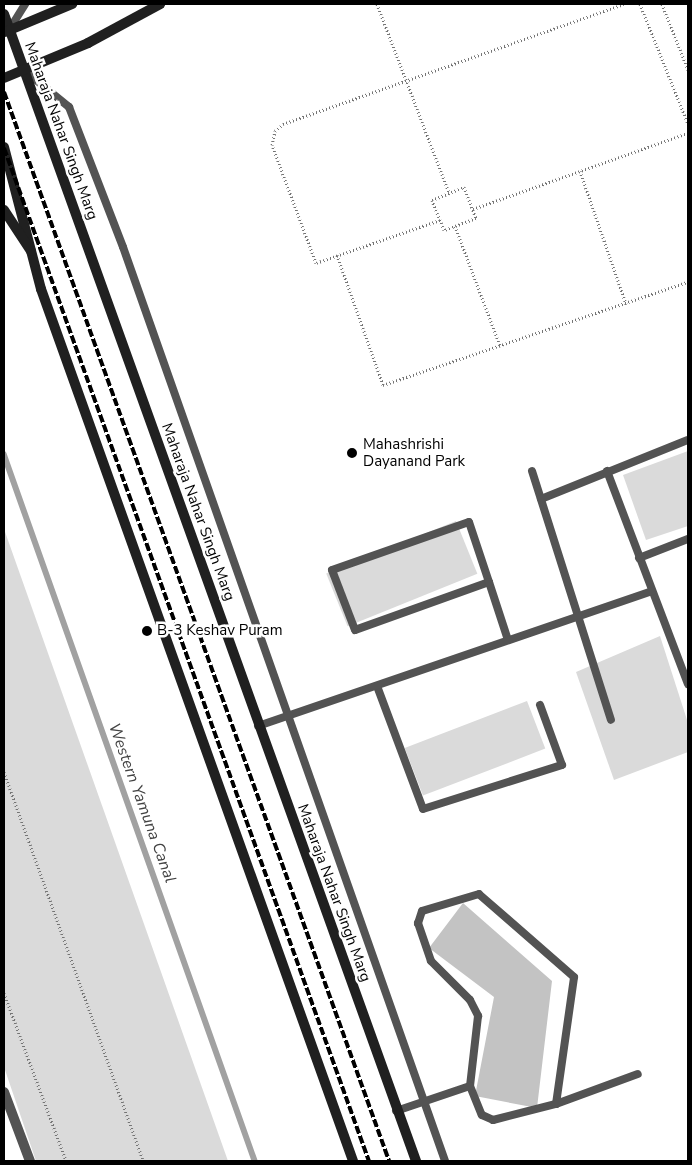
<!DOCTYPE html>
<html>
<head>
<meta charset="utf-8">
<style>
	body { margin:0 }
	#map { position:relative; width:692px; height:1165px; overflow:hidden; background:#fff; font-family:"Nunito Sans",sans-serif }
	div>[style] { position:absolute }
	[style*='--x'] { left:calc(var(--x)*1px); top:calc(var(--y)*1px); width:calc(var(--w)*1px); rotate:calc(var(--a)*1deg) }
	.green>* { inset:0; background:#dadada; transform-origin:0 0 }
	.stream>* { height:5.5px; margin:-2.75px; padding:0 2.75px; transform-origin:2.75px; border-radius:2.75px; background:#a1a1a1 }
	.building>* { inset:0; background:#c3c3c3 }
	.path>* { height:3px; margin-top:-1.5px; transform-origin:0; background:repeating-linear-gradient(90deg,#757575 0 1px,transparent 0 3.5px) }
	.service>* { height:8px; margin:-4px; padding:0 4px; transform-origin:4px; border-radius:4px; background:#535353 }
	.minor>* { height:10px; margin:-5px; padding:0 5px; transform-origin:5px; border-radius:5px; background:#535353 }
	.secondary>* { height:10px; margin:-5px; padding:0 5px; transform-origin:5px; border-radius:5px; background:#202020 }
	.rail>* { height:4px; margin-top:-2px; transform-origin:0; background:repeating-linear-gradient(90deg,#000 0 8px,transparent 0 10.5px) }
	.dots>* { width:14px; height:14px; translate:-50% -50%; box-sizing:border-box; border:2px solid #fff; border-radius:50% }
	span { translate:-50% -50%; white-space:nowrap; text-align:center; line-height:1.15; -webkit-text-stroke:5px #fff; paint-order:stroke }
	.street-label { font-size:15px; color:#000 }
	.poi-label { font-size:15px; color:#000 }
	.left { translate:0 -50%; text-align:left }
	.water-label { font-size:16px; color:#424242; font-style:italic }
	.frame { position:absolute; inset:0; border:5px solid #000; pointer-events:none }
</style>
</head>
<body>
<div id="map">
	<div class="green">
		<div style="clip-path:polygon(688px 451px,688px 526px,646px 540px,623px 475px)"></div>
		<div style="left:456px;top:521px;width:57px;height:140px;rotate:68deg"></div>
		<div style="clip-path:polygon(4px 529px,228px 1161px,36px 1161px,4px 1067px)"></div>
		<div style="clip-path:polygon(660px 636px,688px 723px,688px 752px,614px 780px,576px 672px)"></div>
		<div style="left:527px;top:701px;width:51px;height:131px;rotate:69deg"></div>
	</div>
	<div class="stream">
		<div style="--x:4;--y:454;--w:750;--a:70.45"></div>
	</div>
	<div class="building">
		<div style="clip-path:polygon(463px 903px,552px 981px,537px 1108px,475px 1096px,494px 997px,429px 948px)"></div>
	</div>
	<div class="path">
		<div style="--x:377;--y:4;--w:202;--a:69.1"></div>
		<div style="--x:640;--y:4;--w:129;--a:68.2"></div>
		<div style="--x:662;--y:4;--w:71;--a:68.5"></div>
		<div style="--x:580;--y:171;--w:141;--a:70.9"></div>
		<div style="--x:464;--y:187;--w:33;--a:69"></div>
		<div style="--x:476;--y:218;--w:34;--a:159"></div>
		<div style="--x:444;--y:230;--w:32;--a:-112"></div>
		<div style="--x:432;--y:200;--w:35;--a:-22"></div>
		<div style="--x:473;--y:209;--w:228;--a:-19.5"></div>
		<div style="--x:440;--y:220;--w:131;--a:160.9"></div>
		<div style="--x:316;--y:263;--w:126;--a:-110.4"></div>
		<div style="--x:272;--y:145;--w:14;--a:-78"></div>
		<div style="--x:275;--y:131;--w:11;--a:-41"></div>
		<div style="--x:283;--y:124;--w:361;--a:-19.4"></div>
		<div style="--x:455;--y:226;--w:128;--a:69.4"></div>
		<div style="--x:337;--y:255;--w:138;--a:70.5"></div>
		<div style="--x:383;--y:385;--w:322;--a:-18.7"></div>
		<div style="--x:4;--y:772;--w:413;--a:70.3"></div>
		<div style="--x:4;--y:993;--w:179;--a:69.7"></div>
		<div style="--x:644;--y:1161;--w:6;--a:0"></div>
	</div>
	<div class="service">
		<div style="--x:9;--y:30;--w:31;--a:-58"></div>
		<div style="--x:25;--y:71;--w:57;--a:39.3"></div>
		<div style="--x:69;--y:107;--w:150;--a:68.9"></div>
		<div style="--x:123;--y:247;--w:969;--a:70.59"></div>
		<div style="--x:532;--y:471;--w:261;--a:72.4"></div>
		<div style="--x:607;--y:471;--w:228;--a:69.2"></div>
		<div style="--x:541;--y:499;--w:158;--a:-21.9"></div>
		<div style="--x:639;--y:558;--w:53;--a:-21.2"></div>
		<div style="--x:489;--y:582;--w:142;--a:160.3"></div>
		<div style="--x:355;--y:630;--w:64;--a:-111"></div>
		<div style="--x:332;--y:570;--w:145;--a:-19.3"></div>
		<div style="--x:469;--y:522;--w:63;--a:71.6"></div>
		<div style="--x:489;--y:582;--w:61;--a:71.9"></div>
		<div style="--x:377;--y:686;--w:131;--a:69.5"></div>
		<div style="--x:423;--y:809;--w:146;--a:-17.6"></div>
		<div style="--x:562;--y:765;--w:64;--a:-110.1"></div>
		<div style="--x:258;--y:726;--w:416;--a:-18.9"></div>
		<div style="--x:556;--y:1104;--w:128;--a:-81.9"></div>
		<div style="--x:574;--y:977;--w:126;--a:-138.9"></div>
		<div style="--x:479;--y:894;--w:59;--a:163.4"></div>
		<div style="--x:422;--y:911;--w:13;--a:108"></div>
		<div style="--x:418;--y:923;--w:40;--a:71.1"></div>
		<div style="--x:431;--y:961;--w:55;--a:45"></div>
		<div style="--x:470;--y:1000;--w:18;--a:63"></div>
		<div style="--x:478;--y:1016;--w:70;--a:96.5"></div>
		<div style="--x:470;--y:1086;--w:31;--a:68"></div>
		<div style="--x:482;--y:1115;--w:12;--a:24"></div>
		<div style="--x:493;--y:1120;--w:65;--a:-14.3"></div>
		<div style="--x:556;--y:1104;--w:87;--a:-20.1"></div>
		<div style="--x:396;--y:1111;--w:78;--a:-18.7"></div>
	</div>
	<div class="minor">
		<div style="--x:4;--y:1092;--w:74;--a:69.4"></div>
	</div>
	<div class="secondary">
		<div style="--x:4;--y:14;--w:1219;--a:70.24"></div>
		<div style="--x:5;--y:32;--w:73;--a:-22.7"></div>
		<div style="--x:4;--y:78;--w:91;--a:-22.6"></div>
		<div style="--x:88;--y:43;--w:82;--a:-28.4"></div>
		<div style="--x:4;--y:147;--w:147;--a:75.4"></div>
		<div style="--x:41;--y:289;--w:926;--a:70.31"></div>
		<div style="--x:4;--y:210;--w:49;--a:56.6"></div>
	</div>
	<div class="rail">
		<div style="--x:4;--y:92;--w:1136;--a:70.19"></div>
		<div style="--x:4;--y:148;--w:1077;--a:70.19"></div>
	</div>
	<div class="dots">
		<div style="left:352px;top:453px;background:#000"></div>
		<div style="left:147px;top:631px;background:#000"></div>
	</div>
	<div class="street-label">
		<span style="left:61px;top:131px;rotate:70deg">Maharaja Nahar Singh Marg</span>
		<span style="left:198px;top:512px;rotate:70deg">Maharaja Nahar Singh Marg</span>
		<span style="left:334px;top:893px;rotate:70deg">Maharaja Nahar Singh Marg</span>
	</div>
	<div class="poi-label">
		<span class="left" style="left:363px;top:453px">Mahashrishi<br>Dayanand Park</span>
		<span class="left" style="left:157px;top:631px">B-3 Keshav Puram</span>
	</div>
	<div class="water-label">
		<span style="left:142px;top:803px;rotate:70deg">Western Yamuna Canal</span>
	</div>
	<div class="frame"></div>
</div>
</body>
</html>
